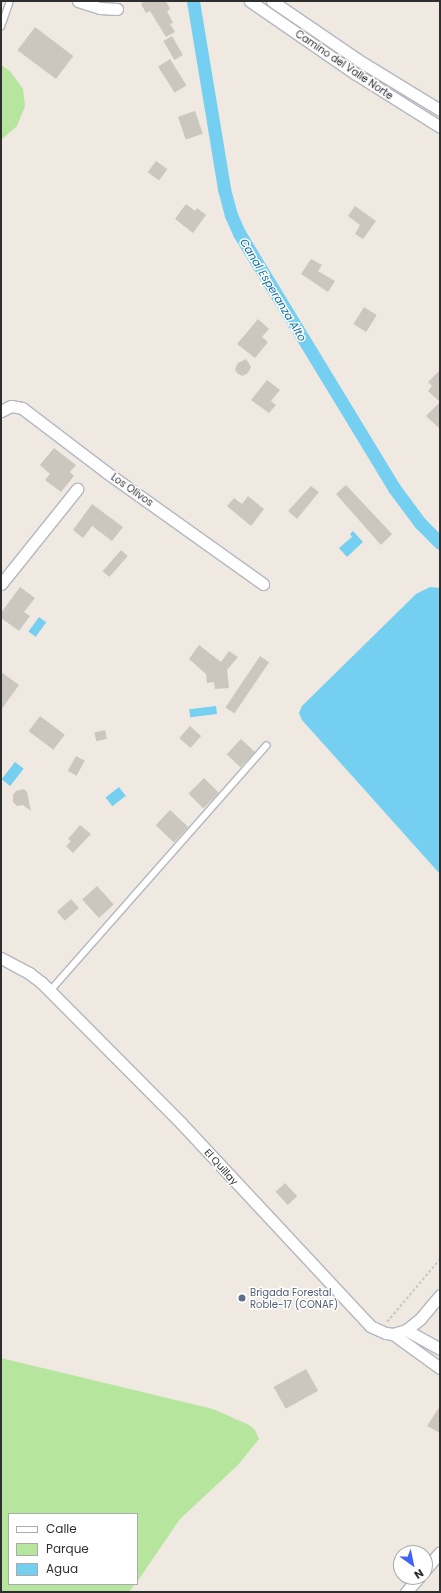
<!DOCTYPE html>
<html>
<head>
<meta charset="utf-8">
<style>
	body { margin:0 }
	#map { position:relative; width:441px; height:1593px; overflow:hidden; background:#efe9e1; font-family:Poppins,sans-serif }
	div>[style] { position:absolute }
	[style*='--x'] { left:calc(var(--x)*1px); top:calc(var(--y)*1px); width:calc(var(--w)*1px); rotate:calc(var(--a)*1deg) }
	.green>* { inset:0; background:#b6e59e }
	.water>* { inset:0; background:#75cff0; transform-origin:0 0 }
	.canal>* { height:13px; margin:-6.5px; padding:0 6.5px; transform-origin:6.5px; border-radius:6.5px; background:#75cff0 }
	.building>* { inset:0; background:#cbc7bf; transform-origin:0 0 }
	.path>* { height:2px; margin-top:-1px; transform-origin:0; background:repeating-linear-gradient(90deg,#c9c9c9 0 3px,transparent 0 5px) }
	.roads { filter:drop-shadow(1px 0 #b4b7c1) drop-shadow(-1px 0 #b4b7c1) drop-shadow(0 1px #b4b7c1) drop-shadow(0 -1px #b4b7c1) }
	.lane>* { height:5.5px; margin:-2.75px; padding:0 2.75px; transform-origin:2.75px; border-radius:2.75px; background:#fff }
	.street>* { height:11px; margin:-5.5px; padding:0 5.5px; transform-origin:5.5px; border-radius:5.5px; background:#fff }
	.dots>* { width:11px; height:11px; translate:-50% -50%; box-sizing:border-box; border:2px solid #fff; border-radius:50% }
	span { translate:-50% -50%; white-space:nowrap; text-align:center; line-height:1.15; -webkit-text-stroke:3px #fff; paint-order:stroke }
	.street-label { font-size:10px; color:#2e2e2e }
	.service-label { font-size:10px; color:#4e5e75 }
	.left { translate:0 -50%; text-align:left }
	.water-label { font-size:11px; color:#0d6fa3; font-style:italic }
	.frame { position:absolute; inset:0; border:2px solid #2e2e2e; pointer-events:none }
	.legend { position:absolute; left:8px; top:1513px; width:130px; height:72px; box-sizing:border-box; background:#fff; border:1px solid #ababab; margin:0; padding:5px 7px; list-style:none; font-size:12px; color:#2e2e2e }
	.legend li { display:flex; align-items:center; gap:8px; height:20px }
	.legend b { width:20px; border:1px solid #ababab }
	.north { position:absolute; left:393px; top:1545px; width:40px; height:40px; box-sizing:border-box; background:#fff; border:1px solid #ababab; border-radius:50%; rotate:147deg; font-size:11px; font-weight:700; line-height:16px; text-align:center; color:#2e2e2e }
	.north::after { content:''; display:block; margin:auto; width:14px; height:18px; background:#4264fb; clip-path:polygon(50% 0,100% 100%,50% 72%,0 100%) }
</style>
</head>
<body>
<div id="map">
	<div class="green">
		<div style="clip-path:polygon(1px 65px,10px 71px,23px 89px,25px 106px,17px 126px,1px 140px)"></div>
		<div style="clip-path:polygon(1px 1358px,213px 1409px,249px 1425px,255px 1430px,259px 1439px,238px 1465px,180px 1519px,137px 1582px,137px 1514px,9px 1514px,9px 1584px,135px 1584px,129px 1592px,1px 1592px)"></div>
	</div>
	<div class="water">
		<div style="clip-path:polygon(353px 531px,363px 542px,347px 557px,339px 548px,352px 537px,350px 534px)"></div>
		<div style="clip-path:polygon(430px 587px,440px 588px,440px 874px,302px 720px,299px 713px,302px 706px,416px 594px)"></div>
		<div style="left:39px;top:617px;width:9px;height:18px;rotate:36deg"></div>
		<div style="left:216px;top:706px;width:8px;height:27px;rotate:83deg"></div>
		<div style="left:15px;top:762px;width:11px;height:22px;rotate:38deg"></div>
		<div style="left:119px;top:787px;width:11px;height:17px;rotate:52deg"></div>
	</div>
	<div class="canal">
		<div style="--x:193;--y:1;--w:191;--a:80.6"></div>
		<div style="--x:224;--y:189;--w:27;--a:75"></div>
		<div style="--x:231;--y:215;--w:20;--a:66"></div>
		<div style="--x:239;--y:233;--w:298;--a:58.7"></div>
		<div style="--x:394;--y:488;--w:44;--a:53.4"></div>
		<div style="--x:420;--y:523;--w:28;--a:45"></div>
	</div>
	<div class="building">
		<div style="clip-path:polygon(144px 1px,166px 1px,170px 9px,167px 11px,173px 23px,170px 24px,175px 32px,166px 37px,150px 11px,146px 13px,141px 4px)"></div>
		<div style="left:35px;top:27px;width:48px;height:29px;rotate:37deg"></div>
		<div style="left:172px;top:36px;width:22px;height:10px;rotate:60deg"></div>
		<div style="left:170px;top:59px;width:31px;height:14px;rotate:58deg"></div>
		<div style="left:195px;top:111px;width:24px;height:18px;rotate:71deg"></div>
		<div style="left:156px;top:161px;width:14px;height:14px;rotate:36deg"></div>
		<div style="clip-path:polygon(186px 204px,195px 211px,197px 208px,206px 215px,193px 233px,175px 219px)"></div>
		<div style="clip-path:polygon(355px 206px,376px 221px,363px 239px,355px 234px,360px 225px,348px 216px)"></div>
		<div style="clip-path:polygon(311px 259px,322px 265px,318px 271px,335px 281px,328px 292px,301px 274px)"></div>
		<div style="left:364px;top:307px;width:15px;height:20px;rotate:32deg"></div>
		<div style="clip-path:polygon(258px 319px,269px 329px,262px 337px,268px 342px,255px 358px,237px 344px)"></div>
		<div style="clip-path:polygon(246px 359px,251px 367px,248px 373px,242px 376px,237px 373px,235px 369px,238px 363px)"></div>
		<div style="clip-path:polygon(440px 370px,440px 429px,426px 416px,440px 402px,428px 391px,432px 386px,428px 382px)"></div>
		<div style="clip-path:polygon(267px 380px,280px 390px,271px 401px,276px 405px,269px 413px,251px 400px)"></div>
		<div style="clip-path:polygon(54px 448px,76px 465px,70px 472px,74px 476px,61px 492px,45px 480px,50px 474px,40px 465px)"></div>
		<div style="clip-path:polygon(346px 485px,392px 534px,381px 545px,336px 494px)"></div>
		<div style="clip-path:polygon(311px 486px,319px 492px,297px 519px,288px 511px)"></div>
		<div style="clip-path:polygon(248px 496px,264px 509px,251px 526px,227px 506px,234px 498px,242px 504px)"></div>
		<div style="clip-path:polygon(92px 504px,123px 527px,112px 541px,92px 526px,83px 538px,73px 530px)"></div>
		<div style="left:121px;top:550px;width:9px;height:28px;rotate:41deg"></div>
		<div style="clip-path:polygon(20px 587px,35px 598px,24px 612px,30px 616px,19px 631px,1px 618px,1px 613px)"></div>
		<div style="clip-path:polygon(199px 645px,221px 662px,229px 651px,238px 657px,227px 670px,229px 688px,215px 689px,214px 682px,207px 683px,206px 674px,189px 659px)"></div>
		<div style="left:260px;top:656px;width:11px;height:62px;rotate:34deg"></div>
		<div style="clip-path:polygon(1px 672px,19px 685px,1px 710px)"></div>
		<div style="left:40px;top:716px;width:31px;height:19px;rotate:37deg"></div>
		<div style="left:190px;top:726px;width:15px;height:16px;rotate:42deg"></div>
		<div style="left:105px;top:730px;width:9px;height:11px;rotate:77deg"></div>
		<div style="left:241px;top:739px;width:19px;height:21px;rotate:43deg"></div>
		<div style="left:76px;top:756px;width:10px;height:17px;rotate:29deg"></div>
		<div style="left:204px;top:778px;width:21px;height:22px;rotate:45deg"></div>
		<div style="clip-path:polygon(24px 789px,27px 792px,31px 811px,23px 805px,17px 806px,13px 802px,13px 795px,16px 791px)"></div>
		<div style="left:170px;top:810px;width:25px;height:21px;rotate:43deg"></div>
		<div style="clip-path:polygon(80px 825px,91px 834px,73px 853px,66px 846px,71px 841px,68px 839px)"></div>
		<div style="left:97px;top:886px;width:25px;height:20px;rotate:48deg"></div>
		<div style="left:71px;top:899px;width:12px;height:19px;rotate:48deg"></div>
		<div style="left:285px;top:1183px;width:18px;height:13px;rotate:47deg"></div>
		<div style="left:306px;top:1369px;width:25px;height:37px;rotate:61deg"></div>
		<div style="clip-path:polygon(440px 1406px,440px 1433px,427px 1426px)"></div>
	</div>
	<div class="path">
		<div style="--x:387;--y:1322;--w:82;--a:-49.9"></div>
	</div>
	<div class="roads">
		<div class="lane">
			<div style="--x:1;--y:27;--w:28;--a:-71"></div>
			<div style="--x:50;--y:991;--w:327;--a:-48.6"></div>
		</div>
		<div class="street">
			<div style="--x:78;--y:1;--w:23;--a:18"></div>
			<div style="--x:100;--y:8;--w:17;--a:3"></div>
			<div style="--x:250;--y:1;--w:129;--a:34.6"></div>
			<div style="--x:356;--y:74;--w:99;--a:32.2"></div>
			<div style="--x:272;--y:1;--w:110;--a:34.3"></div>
			<div style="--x:363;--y:63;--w:90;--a:31.4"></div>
			<div style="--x:1;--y:411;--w:11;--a:-27"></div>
			<div style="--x:11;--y:406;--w:11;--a:10"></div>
			<div style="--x:22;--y:408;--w:106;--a:37.3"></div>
			<div style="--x:106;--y:472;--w:193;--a:35.5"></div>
			<div style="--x:1;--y:584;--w:122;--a:-51.3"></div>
			<div style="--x:1;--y:958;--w:32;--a:28"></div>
			<div style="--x:29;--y:973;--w:15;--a:37"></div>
			<div style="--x:41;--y:982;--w:199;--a:45.2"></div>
			<div style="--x:181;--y:1123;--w:277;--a:47"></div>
			<div style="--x:370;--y:1326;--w:17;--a:24"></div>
			<div style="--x:386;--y:1333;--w:7;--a:8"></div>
			<div style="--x:393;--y:1334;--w:14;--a:-17"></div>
			<div style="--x:406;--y:1330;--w:18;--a:-38"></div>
			<div style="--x:420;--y:1319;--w:31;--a:-50"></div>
			<div style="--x:406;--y:1330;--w:39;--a:29"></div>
			<div style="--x:393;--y:1334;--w:58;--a:35.9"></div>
			<div style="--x:425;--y:1570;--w:23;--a:-50"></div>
			<div style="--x:406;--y:1592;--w:20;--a:-49"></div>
		</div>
	</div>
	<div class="dots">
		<div style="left:242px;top:1298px;background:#5c6f8a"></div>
	</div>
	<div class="street-label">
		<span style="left:344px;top:65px;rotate:34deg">Camino del Valle Norte</span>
		<span style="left:132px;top:490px;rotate:35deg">Los Olivos</span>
		<span style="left:221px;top:1167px;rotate:48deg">El Quillay</span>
	</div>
	<div class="service-label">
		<span class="left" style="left:250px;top:1298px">Brigada Forestal<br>Roble-17 (CONAF)</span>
	</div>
	<div class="water-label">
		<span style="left:273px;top:290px;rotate:59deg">Canal Esperanza Alto</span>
	</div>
	<div class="frame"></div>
	<ul class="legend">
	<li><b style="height:5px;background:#fff"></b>Calle</li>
	<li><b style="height:11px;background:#b6e59e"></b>Parque</li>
	<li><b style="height:11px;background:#75cff0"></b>Agua</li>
	</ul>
	<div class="north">N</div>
</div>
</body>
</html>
